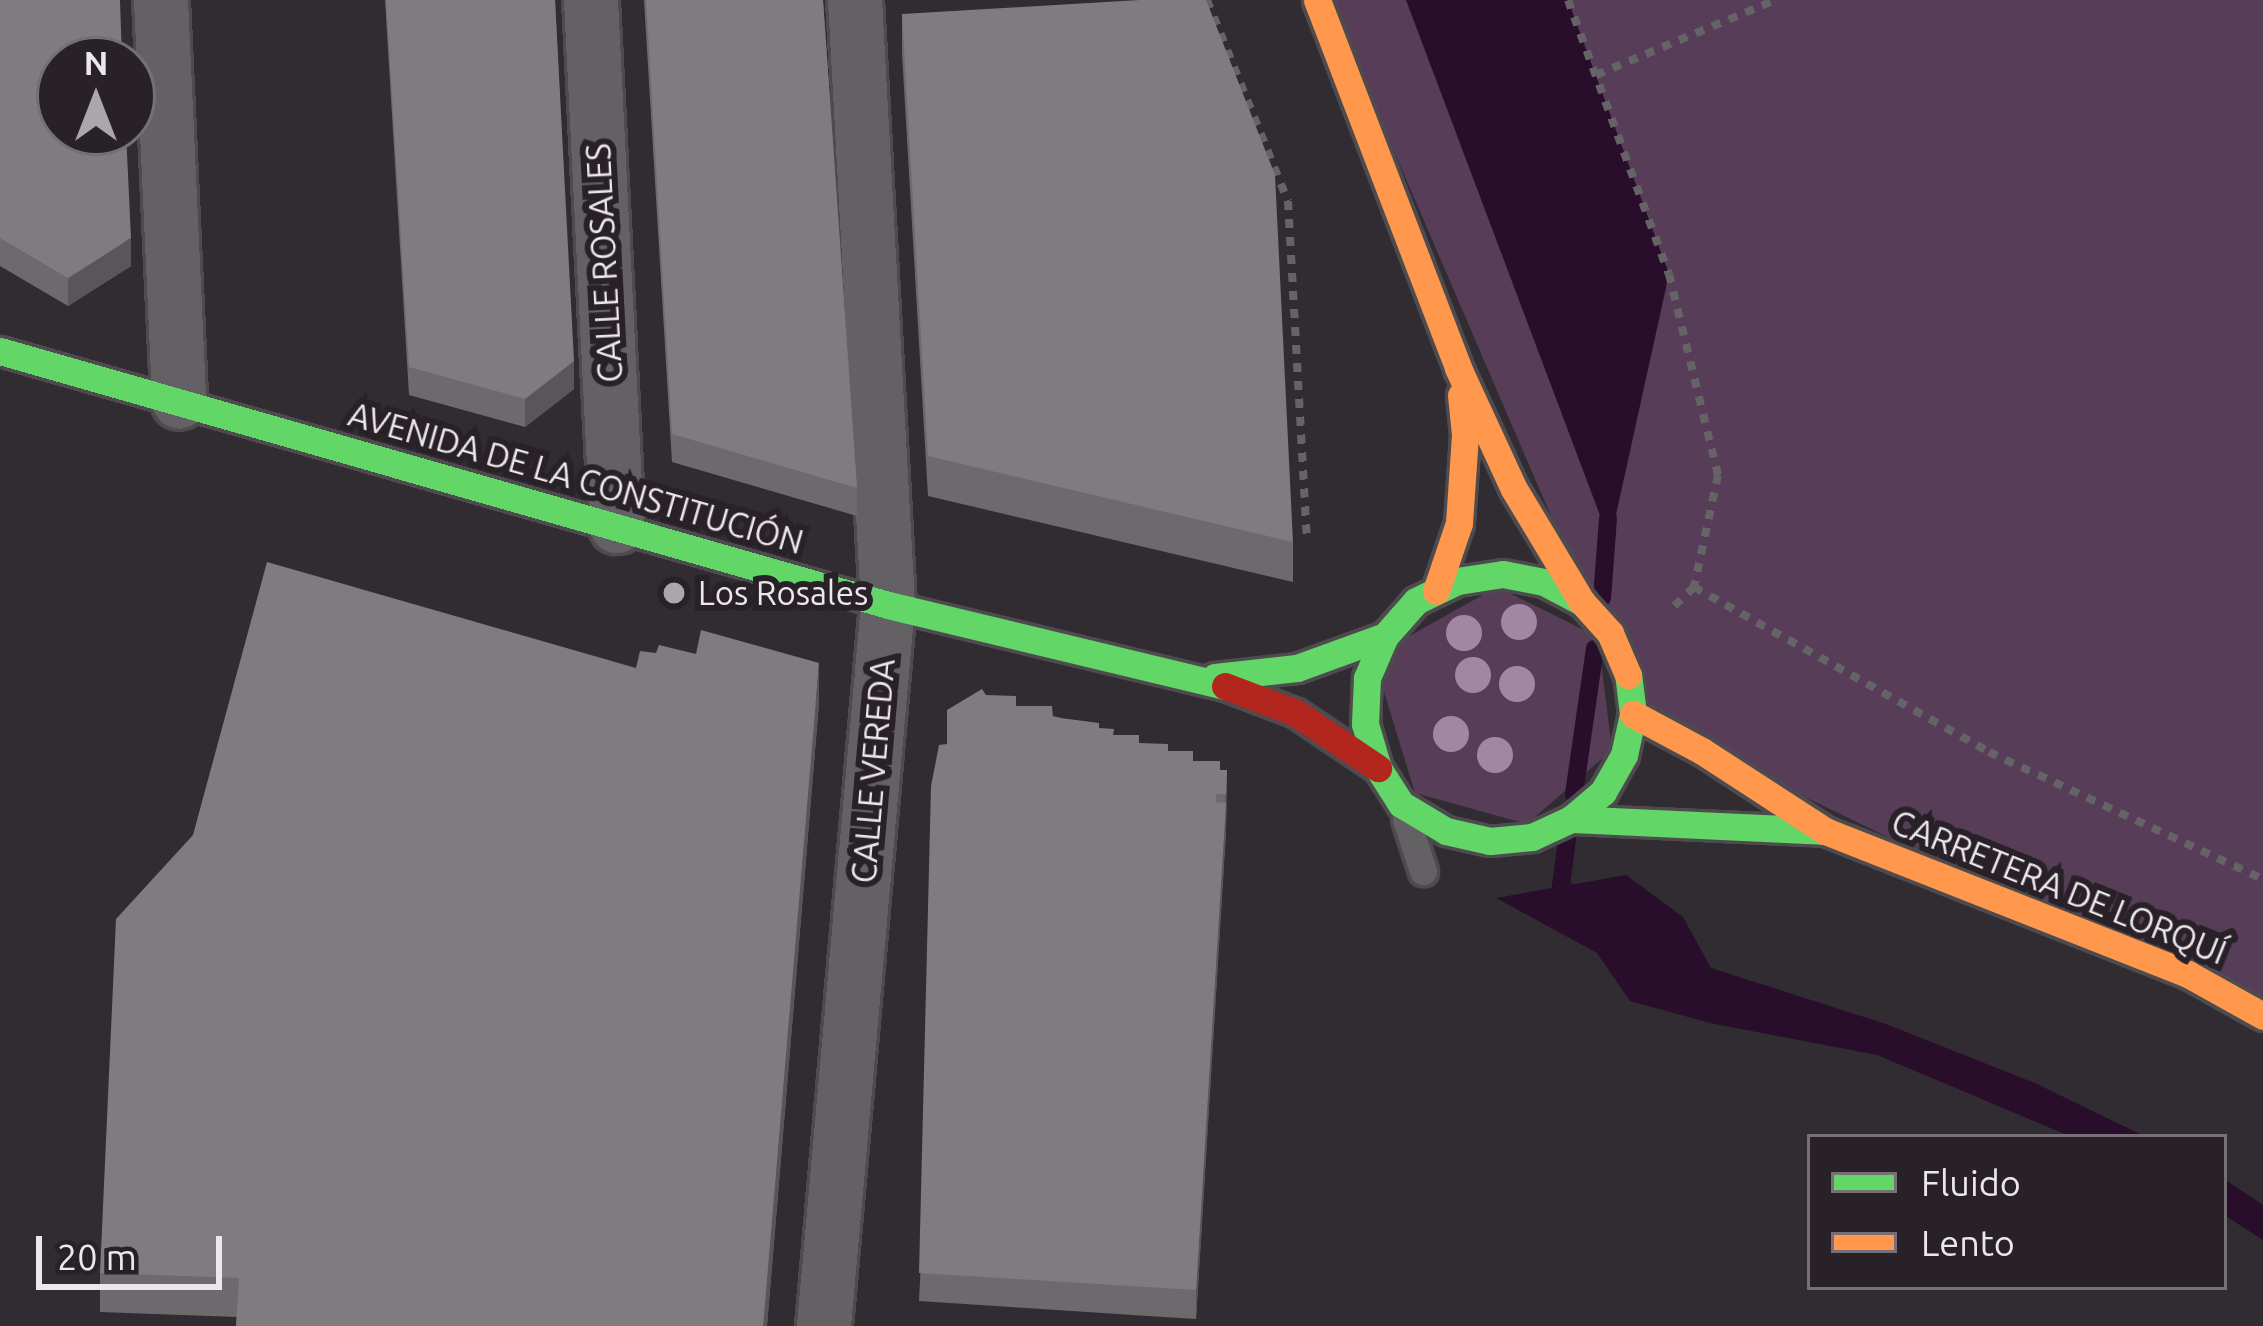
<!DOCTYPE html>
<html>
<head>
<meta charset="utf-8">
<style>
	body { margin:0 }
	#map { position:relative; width:2263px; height:1326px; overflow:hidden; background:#312c31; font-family:Ubuntu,sans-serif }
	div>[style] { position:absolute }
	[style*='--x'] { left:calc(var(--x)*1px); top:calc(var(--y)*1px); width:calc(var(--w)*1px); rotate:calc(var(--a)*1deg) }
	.green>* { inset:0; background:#573d58 }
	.water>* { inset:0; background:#280e2a }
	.stream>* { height:18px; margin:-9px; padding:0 9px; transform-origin:9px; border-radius:9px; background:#280e2a }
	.path>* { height:8px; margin-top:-4px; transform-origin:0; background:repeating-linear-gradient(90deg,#656365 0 9px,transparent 0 18px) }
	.roads { filter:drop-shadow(3px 0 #4e4b4e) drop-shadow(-3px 0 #4e4b4e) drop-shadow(0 3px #4e4b4e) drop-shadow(0 -3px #4e4b4e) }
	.lane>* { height:27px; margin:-13.5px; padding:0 13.5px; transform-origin:13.5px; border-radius:13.5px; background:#636163 }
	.street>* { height:54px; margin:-27px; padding:0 27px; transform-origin:27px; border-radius:27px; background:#636163 }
	.fast>* { height:27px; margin:-13.5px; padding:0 13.5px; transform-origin:13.5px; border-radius:13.5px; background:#63d668 }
	.slow>* { height:27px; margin:-13.5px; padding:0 13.5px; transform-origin:13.5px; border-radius:13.5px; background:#ff974d }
	.jam>* { height:27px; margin:-13.5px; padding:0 13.5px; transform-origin:13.5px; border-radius:13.5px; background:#b3261e }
	.trees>* { width:36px; height:36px; margin:-18px; border-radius:50%; background:#a287a2 }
	.wall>* { inset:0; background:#6d6a6d }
	.shaded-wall>* { inset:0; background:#595659 }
	.building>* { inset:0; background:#7f7b7f }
	.dots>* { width:33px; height:33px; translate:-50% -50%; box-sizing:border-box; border:6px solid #282128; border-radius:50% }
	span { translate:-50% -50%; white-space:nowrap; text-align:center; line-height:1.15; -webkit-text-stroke:12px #282128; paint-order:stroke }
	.street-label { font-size:33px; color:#ece7ec }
	.poi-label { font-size:33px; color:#ece7ec }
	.left { translate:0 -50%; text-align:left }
	.legend { position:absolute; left:1807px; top:1134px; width:420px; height:156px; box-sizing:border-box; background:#282128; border:3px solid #767076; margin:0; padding:15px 21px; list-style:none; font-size:36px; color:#ece7ec }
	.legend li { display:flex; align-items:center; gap:24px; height:60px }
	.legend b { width:60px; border:3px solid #767076 }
	.north { position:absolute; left:36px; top:36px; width:120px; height:120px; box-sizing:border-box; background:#282128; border:3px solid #767076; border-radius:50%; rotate:0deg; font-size:33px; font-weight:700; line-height:48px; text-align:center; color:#ece7ec }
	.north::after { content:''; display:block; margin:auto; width:42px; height:54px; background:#aba6ab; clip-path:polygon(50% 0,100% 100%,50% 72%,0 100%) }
	.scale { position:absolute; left:36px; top:1236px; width:186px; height:54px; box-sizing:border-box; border:6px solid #ece7ec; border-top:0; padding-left:15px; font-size:36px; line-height:42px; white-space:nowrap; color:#ece7ec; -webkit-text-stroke:9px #282128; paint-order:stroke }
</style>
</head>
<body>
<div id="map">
	<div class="green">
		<div style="clip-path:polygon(1329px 0,2263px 0,2263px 1018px,1637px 716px)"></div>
		<div style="clip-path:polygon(1497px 587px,1598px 637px,1612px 750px,1527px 824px,1415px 793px,1381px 682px,1395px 644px)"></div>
	</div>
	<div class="water">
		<div style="clip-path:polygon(1406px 0,1568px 0,1669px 274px,1610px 542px)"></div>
		<div style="clip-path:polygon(1626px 875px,1683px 917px,1711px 968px,1886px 1024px,2037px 1084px,2146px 1137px,2072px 1137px,1877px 1055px,1710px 1023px,1630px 1001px,1597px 953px,1496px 898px)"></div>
		<div style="clip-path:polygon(2224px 1179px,2263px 1205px,2263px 1240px,2224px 1215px)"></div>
	</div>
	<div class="stream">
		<div style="--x:1602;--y:598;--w:80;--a:-85.7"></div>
		<div style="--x:1574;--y:794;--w:147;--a:-81.8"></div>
		<div style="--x:1567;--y:839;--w:47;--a:97.3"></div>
		<div style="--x:1561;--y:886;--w:21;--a:39"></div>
	</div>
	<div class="path">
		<div style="--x:1207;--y:0;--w:217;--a:68.1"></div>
		<div style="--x:1288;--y:201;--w:341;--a:86.8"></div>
		<div style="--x:1568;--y:0;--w:292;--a:69.8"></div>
		<div style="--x:1669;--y:274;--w:207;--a:76.3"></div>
		<div style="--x:1718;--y:475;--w:115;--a:102.1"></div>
		<div style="--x:1694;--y:587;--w:33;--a:136"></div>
		<div style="--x:1596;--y:75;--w:194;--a:-22.7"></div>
		<div style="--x:1694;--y:587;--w:338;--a:29.2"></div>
		<div style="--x:1989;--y:752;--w:302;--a:24.9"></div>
	</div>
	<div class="roads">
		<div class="lane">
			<div style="--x:1406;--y:819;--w:55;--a:71.9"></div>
		</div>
		<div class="street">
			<div style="--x:161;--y:0;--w:402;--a:87.4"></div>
			<div style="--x:591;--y:0;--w:527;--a:87.17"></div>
			<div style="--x:824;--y:1326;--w:724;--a:-84.93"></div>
			<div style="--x:888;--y:605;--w:606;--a:-93.12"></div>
		</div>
		<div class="fast">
			<div style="--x:0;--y:351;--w:924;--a:15.96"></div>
			<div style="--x:888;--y:605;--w:347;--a:13.5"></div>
			<div style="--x:1582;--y:602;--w:43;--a:-152.2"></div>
			<div style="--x:1544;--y:582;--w:42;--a:-169"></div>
			<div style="--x:1503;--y:574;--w:47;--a:171.3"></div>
			<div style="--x:1457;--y:581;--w:46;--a:154"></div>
			<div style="--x:1416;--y:601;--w:47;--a:131.5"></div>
			<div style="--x:1385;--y:636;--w:46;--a:113.2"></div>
			<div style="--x:1367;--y:678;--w:46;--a:92.5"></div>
			<div style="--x:1365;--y:724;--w:46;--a:73.5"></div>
			<div style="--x:1378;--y:768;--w:43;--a:57.4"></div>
			<div style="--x:1401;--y:804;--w:52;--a:31"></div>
			<div style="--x:1446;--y:831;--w:45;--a:12.8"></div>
			<div style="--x:1490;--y:841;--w:42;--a:-5.4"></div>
			<div style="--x:1532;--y:837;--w:43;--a:-24.8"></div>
			<div style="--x:1571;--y:819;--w:42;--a:-40.2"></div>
			<div style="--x:1603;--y:792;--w:43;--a:-60.4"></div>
			<div style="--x:1624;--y:755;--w:42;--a:-77.6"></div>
			<div style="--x:1633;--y:714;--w:39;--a:-97"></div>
			<div style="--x:1215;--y:677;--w:82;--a:-6.3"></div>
			<div style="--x:1297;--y:668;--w:94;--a:-20"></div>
			<div style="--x:1571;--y:819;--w:254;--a:2.7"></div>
		</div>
		<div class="slow">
			<div style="--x:1317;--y:0;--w:394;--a:69"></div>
			<div style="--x:1458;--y:368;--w:133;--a:65.2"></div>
			<div style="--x:1514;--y:489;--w:132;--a:59"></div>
			<div style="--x:1582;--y:602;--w:42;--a:47.9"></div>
			<div style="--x:1610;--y:633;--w:46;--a:66.8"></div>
			<div style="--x:1436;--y:591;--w:72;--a:-71.3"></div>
			<div style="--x:1459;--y:523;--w:88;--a:-86.1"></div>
			<div style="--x:1465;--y:435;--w:40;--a:-95.7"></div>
			<div style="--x:1633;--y:714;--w:78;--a:28.2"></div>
			<div style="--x:1702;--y:751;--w:147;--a:33"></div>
			<div style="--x:1825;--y:831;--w:390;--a:21.5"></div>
			<div style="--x:2188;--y:974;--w:86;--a:29.2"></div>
		</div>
		<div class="jam">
			<div style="--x:1225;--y:686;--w:76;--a:20.8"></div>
			<div style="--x:1296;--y:713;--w:99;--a:33.9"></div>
		</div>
	</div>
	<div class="trees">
		<div style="left:1519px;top:622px"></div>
		<div style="left:1464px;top:633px"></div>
		<div style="left:1473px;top:675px"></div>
		<div style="left:1517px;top:684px"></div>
		<div style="left:1451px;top:734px"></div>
		<div style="left:1495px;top:755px"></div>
	</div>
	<div class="wall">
		<div style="clip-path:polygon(0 0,131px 266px,68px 306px,0 266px)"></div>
		<div style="clip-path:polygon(385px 0,555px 0,574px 389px,525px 427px,409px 395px)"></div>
		<div style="clip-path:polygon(644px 0,823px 0,857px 488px,857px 516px,672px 462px)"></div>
		<div style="clip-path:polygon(902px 14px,1293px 542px,1293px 582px,928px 496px,902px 53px)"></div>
		<div style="clip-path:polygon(636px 668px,819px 703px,767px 1326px,236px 1326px,237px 1317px,100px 1312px,100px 1273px)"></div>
		<div style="clip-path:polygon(986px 695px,1016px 706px,1099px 728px,1114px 735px,1220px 770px,1227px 770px,1226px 831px,1196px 1319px,919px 1301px,947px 744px)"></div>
	</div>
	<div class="shaded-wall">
		<div style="clip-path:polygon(131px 238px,131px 266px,68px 306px,68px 278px)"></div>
		<div style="clip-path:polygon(574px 361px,574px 389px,525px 427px,525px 399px)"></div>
		<div style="clip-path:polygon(819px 663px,819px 703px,767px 1326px,763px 1326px)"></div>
		<div style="clip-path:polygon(1227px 770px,1226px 831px,1196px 1319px,1196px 1290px)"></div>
	</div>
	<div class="building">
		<div style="clip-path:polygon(0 0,120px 0,122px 60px,60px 60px,60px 132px,126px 132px,131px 238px,68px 278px,0 238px)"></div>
		<div style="clip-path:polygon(386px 0,555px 0,574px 361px,525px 399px,409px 367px)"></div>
		<div style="clip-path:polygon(646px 0,823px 0,857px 488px,672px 434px)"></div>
		<div style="clip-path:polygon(1140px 0,1206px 0,1275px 175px,1293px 542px,928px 456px,902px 14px)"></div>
		<div style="clip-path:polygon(267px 562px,636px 668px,640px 651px,656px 653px,659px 645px,696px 654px,701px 630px,819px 663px,763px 1326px,236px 1326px,239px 1278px,100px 1273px,116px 919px,193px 835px)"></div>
		<div style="clip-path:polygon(982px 689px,986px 695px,1016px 696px,1016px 706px,1052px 706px,1053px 717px,1099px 723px,1099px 728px,1114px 729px,1113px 735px,1139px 735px,1139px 743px,1168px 744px,1168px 751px,1193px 751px,1193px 761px,1220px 761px,1220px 770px,1227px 770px,1226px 794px,1216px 794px,1216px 802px,1226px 803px,1196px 1290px,919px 1273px,931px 786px,939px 745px,947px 744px,947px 710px)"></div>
	</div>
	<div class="dots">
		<div style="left:674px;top:593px;background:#aba6ab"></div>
	</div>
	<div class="street-label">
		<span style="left:604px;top:263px;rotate:-93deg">CALLE ROSALES</span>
		<span style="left:576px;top:478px;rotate:16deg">AVENIDA DE LA CONSTITUCIÓN</span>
		<span style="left:873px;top:771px;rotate:-85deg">CALLE VEREDA</span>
		<span style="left:2059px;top:887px;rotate:22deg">CARRETERA DE LORQUÍ</span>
	</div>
	<div class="poi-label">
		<span class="left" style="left:698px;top:593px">Los Rosales</span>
	</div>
	<ul class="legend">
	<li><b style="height:15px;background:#63d668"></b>Fluido</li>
	<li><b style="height:15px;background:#ff974d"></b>Lento</li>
	</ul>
	<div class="north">N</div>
	<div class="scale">20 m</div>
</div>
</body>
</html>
